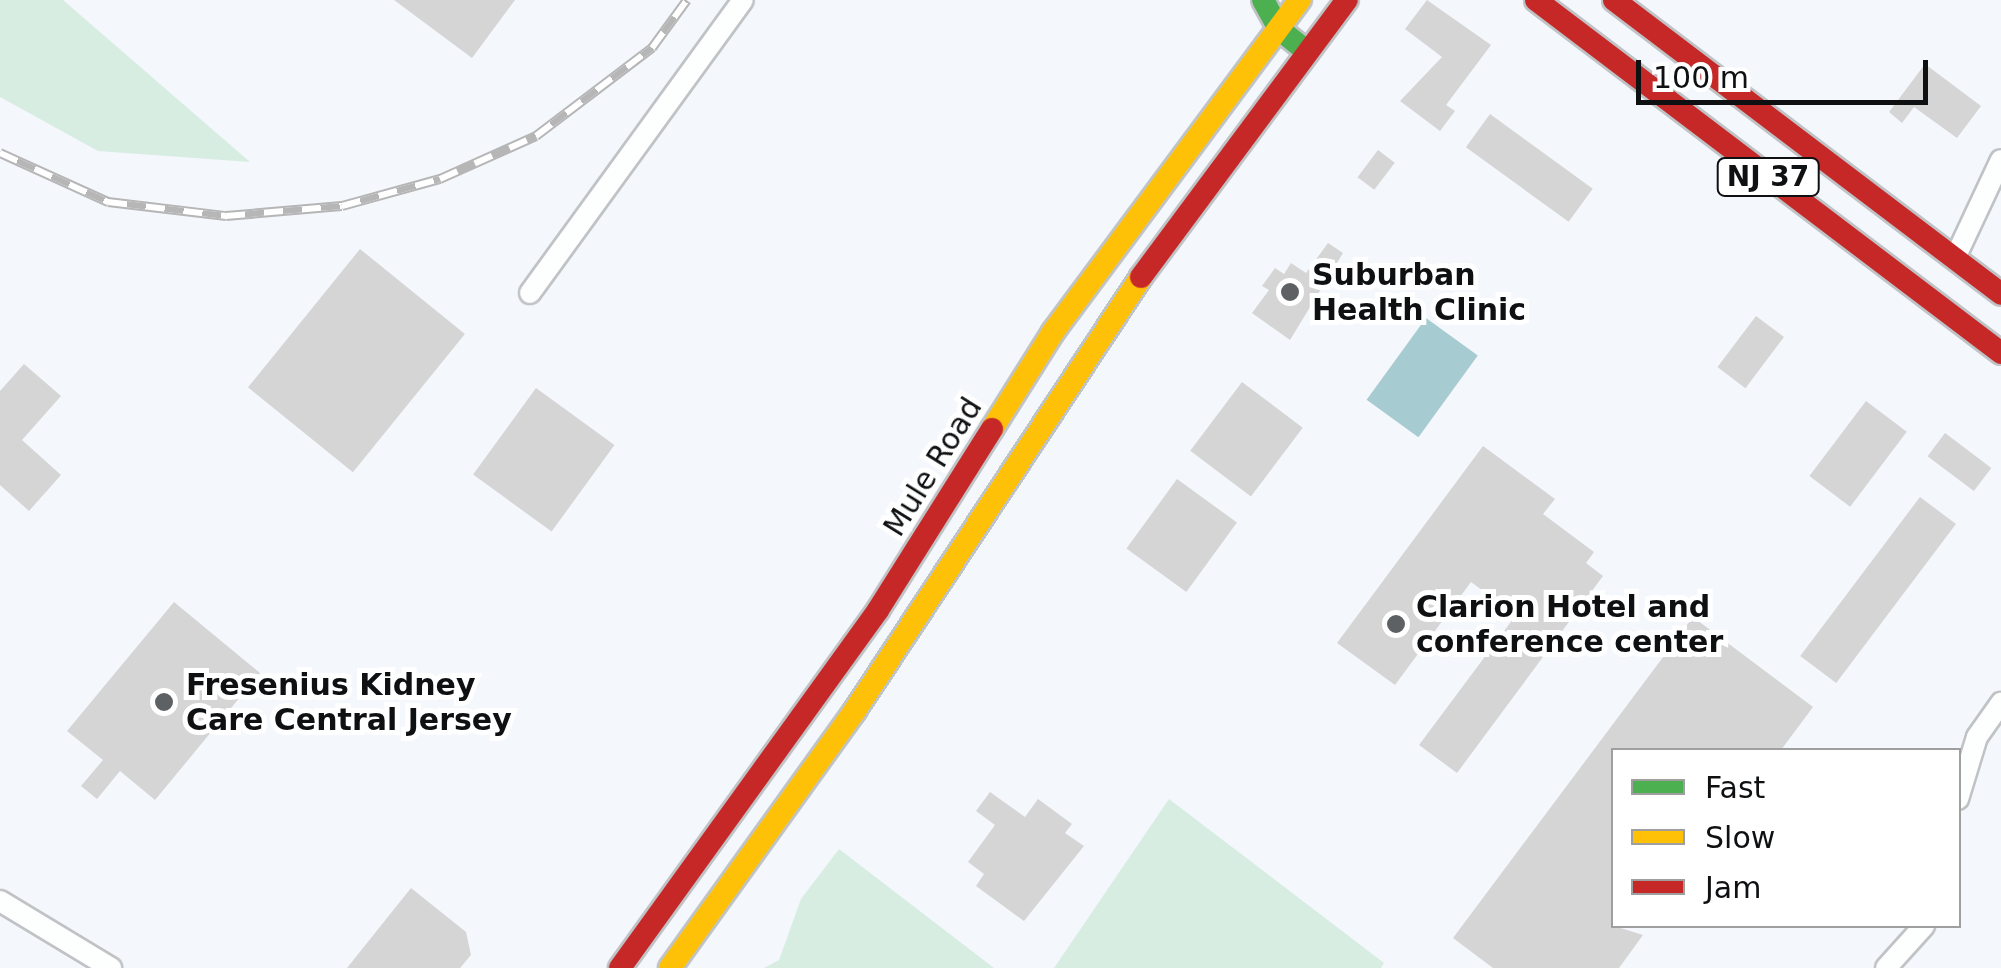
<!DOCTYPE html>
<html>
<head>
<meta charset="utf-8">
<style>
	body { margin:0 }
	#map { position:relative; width:2001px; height:968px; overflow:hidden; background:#f4f7fb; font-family:"DejaVu Sans",sans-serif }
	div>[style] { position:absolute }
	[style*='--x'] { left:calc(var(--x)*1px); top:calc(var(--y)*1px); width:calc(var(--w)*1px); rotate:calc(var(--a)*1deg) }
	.green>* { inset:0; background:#d7ede2 }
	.water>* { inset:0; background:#a6cbd0; transform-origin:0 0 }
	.building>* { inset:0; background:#d5d5d6; transform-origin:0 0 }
	.roads { filter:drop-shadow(2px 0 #c0c3c6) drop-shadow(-2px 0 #c0c3c6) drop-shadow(0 2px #c0c3c6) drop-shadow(0 -2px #c0c3c6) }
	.street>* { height:20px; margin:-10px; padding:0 10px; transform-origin:10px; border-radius:10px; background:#fdfefe }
	.fast>* { height:22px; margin:-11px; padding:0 11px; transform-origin:11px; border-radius:11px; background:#4caf50 }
	.slow>* { height:22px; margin:-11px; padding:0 11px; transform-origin:11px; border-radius:11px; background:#ffc107 }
	.jam>* { height:22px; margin:-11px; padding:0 11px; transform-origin:11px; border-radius:11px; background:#c62828 }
	.rail>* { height:10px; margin-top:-5px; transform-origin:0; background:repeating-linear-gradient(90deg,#fff 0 19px,#b6b6b7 0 38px); box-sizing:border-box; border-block:2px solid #b6b6b7 }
	.dots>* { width:28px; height:28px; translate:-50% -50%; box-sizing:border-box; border:5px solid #fff; border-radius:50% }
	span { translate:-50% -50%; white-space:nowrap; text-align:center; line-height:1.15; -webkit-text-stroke:10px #fff; paint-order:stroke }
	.shield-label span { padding:2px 8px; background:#fff; border:2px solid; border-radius:8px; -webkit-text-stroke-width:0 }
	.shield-label { font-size:28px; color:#0e1012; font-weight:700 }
	.poi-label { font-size:30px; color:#0e1012; font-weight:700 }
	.left { translate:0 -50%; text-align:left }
	.street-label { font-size:30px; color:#0e1012 }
	.legend { position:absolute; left:1611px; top:748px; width:350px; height:180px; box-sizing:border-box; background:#fff; border:2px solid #9f9fa0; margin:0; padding:12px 18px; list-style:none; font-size:30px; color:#0e1012 }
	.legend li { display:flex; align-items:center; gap:20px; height:50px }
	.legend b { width:50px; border:2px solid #9f9fa0 }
	.scale { position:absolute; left:1636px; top:60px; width:292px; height:45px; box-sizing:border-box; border:5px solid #0e1012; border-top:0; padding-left:12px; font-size:30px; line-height:35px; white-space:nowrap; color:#0e1012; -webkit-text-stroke:8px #fff; paint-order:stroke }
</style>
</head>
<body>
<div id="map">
	<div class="green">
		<div style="clip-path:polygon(0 0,63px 0,250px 162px,98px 151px,0 97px)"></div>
		<div style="clip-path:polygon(1169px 799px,1384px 963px,1381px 968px,1054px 968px)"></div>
		<div style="clip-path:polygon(839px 849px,994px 968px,764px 968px,779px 960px,801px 899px)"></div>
	</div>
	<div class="water">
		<div style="left:1426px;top:318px;width:64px;height:101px;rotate:36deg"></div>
	</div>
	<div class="building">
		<div style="clip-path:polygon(394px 0,515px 0,472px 58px)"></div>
		<div style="clip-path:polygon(1427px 0,1491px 45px,1446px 105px,1455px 111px,1440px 131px,1400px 101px,1442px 57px,1405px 29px)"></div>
		<div style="clip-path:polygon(1925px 64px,1981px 106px,1957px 138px,1914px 107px,1902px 123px,1889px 112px)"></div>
		<div style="left:1490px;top:114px;width:127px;height:41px;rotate:36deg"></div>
		<div style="left:1378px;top:150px;width:21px;height:34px;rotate:37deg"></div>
		<div style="clip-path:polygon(1328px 243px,1343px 253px,1290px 340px,1252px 313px,1269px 290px,1262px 286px,1275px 268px,1284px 274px,1291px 263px,1306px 273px)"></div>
		<div style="left:360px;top:249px;width:135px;height:178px;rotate:39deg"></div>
		<div style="left:1756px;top:316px;width:35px;height:64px;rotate:37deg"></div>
		<div style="clip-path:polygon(24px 364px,61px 396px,22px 440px,61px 475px,29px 511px,0 485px,0 391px)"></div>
		<div style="left:1242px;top:382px;width:76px;height:86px;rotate:37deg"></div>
		<div style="left:536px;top:388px;width:97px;height:107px;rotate:36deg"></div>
		<div style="left:1866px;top:401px;width:51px;height:94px;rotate:37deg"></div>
		<div style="left:1945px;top:433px;width:58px;height:29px;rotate:37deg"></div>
		<div style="clip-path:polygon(1483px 446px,1555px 499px,1543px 514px,1594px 552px,1586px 563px,1603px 576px,1457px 773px,1419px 745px,1516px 615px,1471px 582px,1395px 685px,1337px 643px)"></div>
		<div style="left:1177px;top:479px;width:74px;height:86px;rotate:36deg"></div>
		<div style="left:1920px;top:497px;width:45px;height:199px;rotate:37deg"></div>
		<div style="clip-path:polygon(174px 602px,260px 673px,155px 800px,120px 771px,97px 799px,81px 786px,103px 760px,67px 731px)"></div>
		<div style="clip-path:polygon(1693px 617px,1813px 707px,1781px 750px,1614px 750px,1614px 926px,1643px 935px,1619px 968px,1493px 968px,1453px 938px)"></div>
		<div style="clip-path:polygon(990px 792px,1025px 817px,1038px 799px,1072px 824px,1065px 833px,1084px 846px,1024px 921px,976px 886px,984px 874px,968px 862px,995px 825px,976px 811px)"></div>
		<div style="clip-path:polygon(411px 888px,466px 932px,471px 955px,460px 968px,347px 968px)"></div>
	</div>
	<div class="roads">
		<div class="street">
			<div style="--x:1955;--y:258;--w:108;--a:-64.9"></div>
			<div style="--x:530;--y:293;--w:362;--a:-54"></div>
			<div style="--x:1958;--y:799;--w:65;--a:-73"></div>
			<div style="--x:1977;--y:737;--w:42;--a:-54.8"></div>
			<div style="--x:0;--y:901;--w:130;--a:31.1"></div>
			<div style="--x:1886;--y:968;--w:57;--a:-47.9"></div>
		</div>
		<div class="fast">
			<div style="--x:1263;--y:0;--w:33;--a:61"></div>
			<div style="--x:1279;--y:29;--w:36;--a:39"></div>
		</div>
		<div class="slow">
			<div style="--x:992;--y:429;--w:115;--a:-57.8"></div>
			<div style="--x:1053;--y:332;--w:414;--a:-53.4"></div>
			<div style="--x:670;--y:968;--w:315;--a:-54.3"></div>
			<div style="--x:854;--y:712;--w:521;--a:-56.58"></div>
		</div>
		<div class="jam">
			<div style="--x:1536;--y:0;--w:584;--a:37.2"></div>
			<div style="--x:1614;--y:0;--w:486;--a:37.2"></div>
			<div style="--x:1141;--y:277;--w:345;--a:-53.4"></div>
			<div style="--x:620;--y:968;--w:441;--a:-54.2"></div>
			<div style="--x:878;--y:610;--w:214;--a:-57.8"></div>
		</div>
	</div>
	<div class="rail">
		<div style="--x:0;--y:153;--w:119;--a:24.4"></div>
		<div style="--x:108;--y:202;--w:119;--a:6.8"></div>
		<div style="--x:226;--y:216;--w:116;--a:-4.9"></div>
		<div style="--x:342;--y:206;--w:102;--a:-15.4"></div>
		<div style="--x:440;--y:179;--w:105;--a:-24.1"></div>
		<div style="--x:536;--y:136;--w:146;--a:-37.2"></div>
		<div style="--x:652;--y:48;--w:59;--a:-53.9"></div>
	</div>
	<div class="dots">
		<div style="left:1290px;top:292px;background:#5e6164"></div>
		<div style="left:1396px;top:624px;background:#5e6164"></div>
		<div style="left:164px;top:702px;background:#5e6164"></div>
	</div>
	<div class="shield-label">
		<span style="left:1768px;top:177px">NJ 37</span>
	</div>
	<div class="poi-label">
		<span class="left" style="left:1312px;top:292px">Suburban<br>Health Clinic</span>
		<span class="left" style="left:1416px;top:624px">Clarion Hotel and<br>conference center</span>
		<span class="left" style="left:186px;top:702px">Fresenius Kidney<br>Care Central Jersey</span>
	</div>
	<div class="street-label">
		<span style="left:933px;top:467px;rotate:-58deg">Mule Road</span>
	</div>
	<ul class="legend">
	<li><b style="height:12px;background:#4caf50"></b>Fast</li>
	<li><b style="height:12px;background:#ffc107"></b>Slow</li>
	<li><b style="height:12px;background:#c62828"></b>Jam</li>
	</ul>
	<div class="scale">100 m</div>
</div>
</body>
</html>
